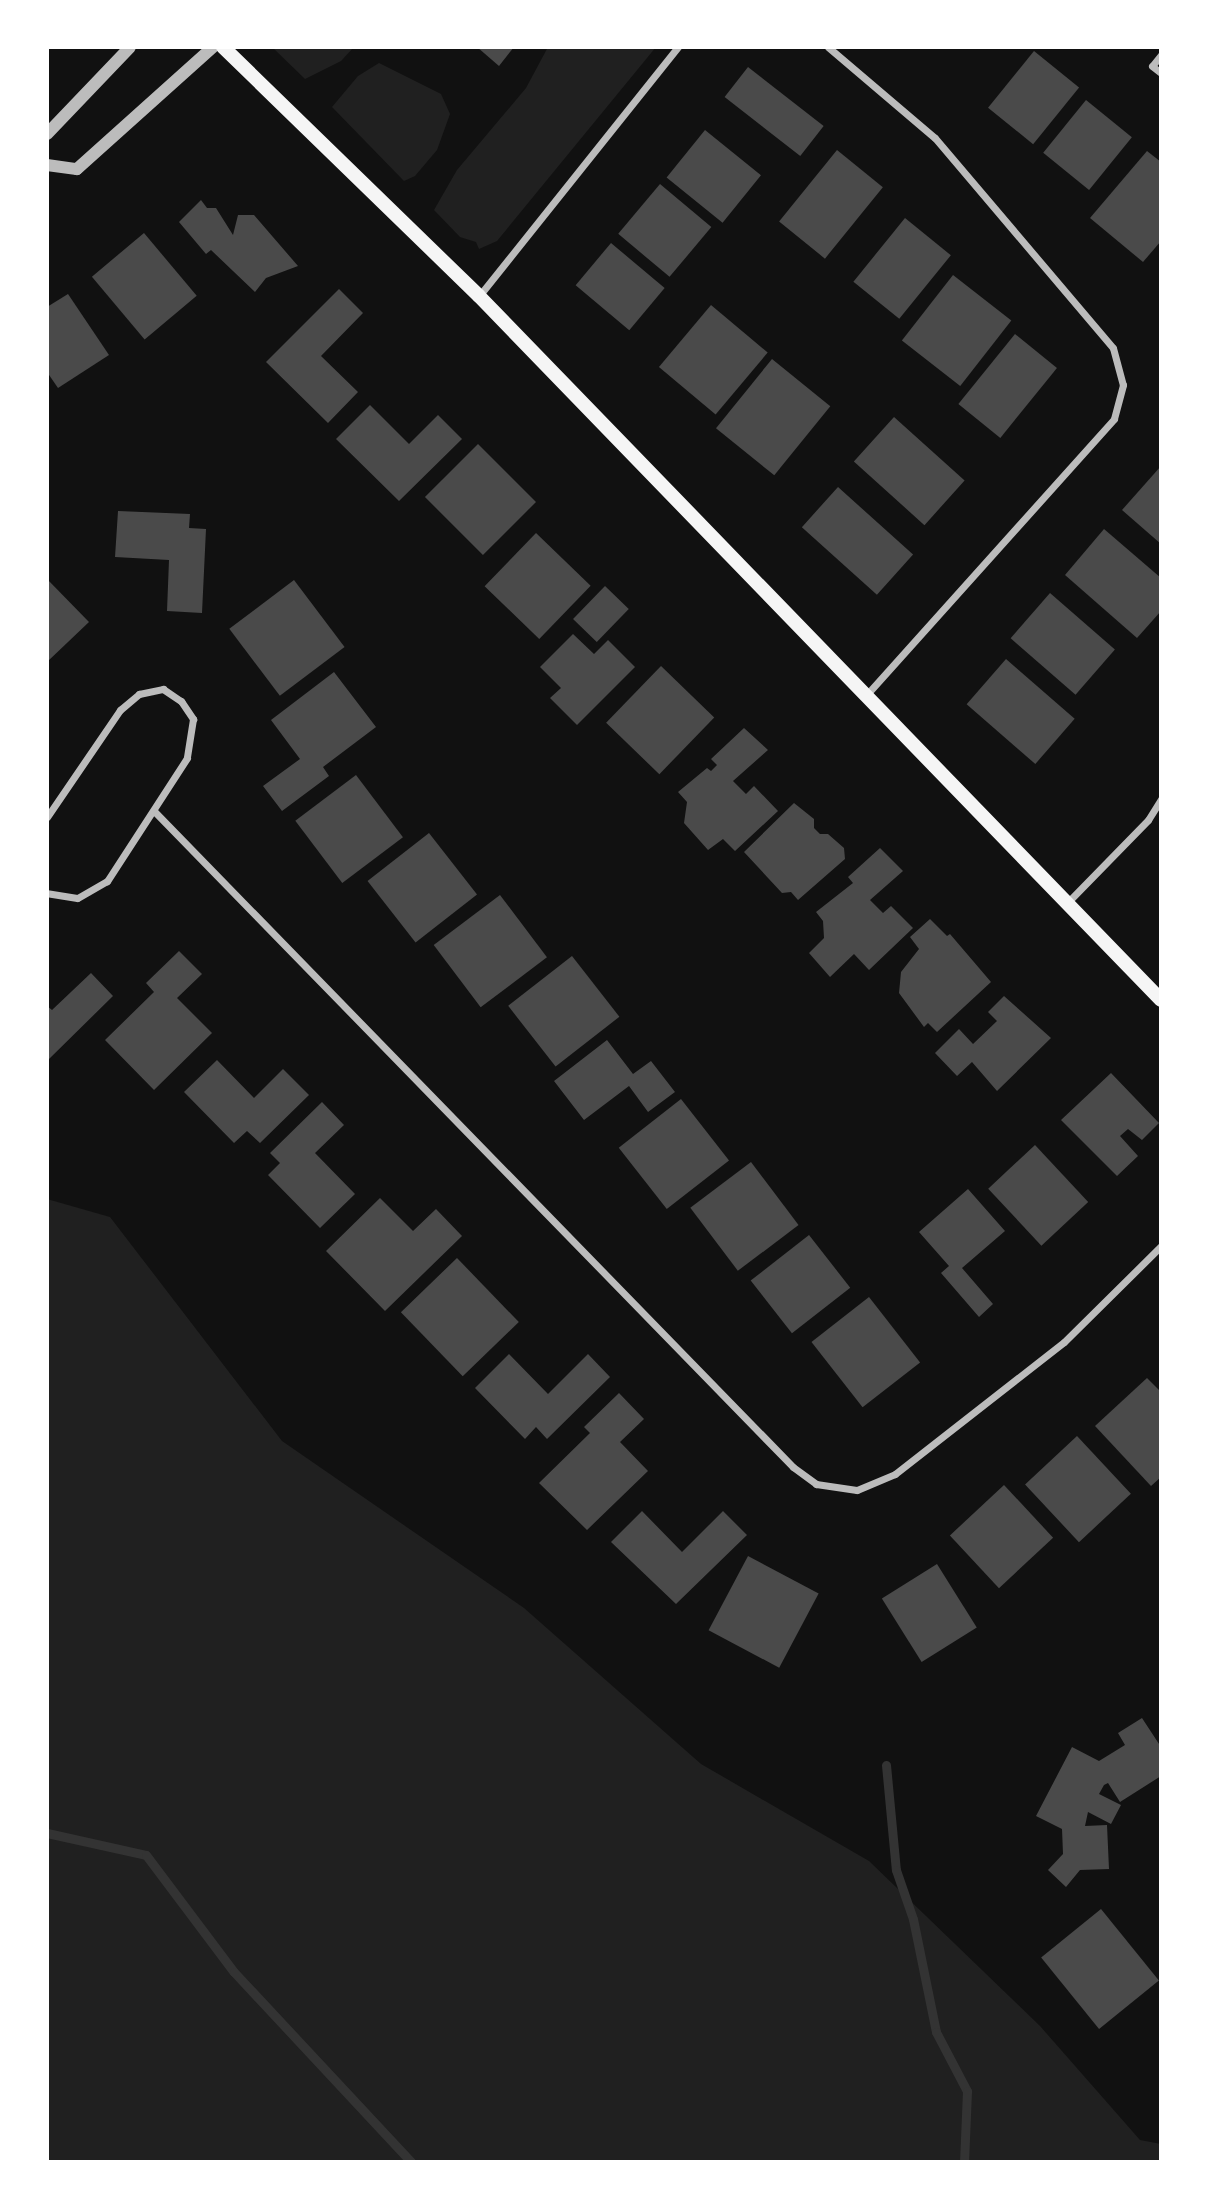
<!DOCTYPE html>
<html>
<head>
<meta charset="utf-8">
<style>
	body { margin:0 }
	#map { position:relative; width:1208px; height:2209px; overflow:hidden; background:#111; font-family:Overpass,sans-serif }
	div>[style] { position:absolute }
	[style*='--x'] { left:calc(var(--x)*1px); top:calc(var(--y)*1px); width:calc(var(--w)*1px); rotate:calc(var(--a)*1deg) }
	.green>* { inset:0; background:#202020 }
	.stream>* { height:9px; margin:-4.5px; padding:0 4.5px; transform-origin:4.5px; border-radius:4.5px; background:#333 }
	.building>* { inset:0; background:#4a4a4a; transform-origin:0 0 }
	.minor>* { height:7px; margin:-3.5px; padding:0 3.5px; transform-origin:3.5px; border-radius:3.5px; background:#bcbcbc }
	.tertiary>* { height:12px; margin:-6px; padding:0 6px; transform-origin:6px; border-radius:6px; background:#bcbcbc }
	.secondary>* { height:14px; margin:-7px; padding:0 7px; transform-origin:7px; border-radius:7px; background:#f5f5f5 }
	span { translate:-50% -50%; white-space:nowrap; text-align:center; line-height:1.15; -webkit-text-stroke:5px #fff; paint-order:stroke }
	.frame { position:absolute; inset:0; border:49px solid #fff; pointer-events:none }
</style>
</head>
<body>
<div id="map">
	<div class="green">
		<div style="clip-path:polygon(272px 47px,354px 47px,341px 61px,305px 79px)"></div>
		<div style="clip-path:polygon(548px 47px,656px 47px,497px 241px,479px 249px,476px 242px,460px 237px,434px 210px,457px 170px,526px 88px)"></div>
		<div style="clip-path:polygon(379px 63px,441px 94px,450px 114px,437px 150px,415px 176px,404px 181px,332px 107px,358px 76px)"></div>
		<div style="clip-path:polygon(47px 1199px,110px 1217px,282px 1441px,524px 1608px,701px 1764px,869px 1861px,1040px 2026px,1140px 2140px,1161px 2144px,1161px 2162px,47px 2162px)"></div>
	</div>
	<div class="stream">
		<div style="--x:886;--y:1765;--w:105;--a:84.6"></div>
		<div style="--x:896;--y:1870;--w:52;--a:70.9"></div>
		<div style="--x:913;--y:1919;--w:115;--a:78.5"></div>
		<div style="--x:936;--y:2032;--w:67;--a:62.3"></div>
		<div style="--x:967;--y:2091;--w:71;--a:92.4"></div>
		<div style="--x:47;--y:1833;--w:101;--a:12.5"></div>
		<div style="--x:146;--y:1855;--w:146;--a:53.1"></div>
		<div style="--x:234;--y:1972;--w:260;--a:47"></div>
	</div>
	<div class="building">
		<div style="clip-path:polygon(477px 47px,514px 47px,499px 66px)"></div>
		<div style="left:1034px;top:51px;width:58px;height:73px;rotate:39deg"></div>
		<div style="left:748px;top:67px;width:96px;height:38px;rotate:38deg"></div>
		<div style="left:1086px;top:100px;width:59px;height:68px;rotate:39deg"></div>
		<div style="left:705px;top:130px;width:72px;height:61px;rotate:39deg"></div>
		<div style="left:837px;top:150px;width:59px;height:92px;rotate:39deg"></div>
		<div style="clip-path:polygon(1147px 151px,1161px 162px,1161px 241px,1143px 262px,1090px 218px)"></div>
		<div style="left:660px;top:184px;width:67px;height:65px;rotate:40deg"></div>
		<div style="clip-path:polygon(201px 200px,207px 208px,216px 208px,233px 235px,238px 215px,254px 215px,298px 266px,266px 278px,255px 292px,211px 250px,206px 254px,179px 222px)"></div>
		<div style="left:905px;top:218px;width:59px;height:82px;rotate:39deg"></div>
		<div style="left:144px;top:233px;width:82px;height:68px;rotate:50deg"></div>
		<div style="left:611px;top:243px;width:70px;height:55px;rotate:40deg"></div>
		<div style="left:953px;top:275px;width:74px;height:83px;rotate:38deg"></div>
		<div style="clip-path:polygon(339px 289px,363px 313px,321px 356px,358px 392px,328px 423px,266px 362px)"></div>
		<div style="clip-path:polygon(68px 294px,109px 355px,58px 388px,47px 372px,47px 307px)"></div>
		<div style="left:711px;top:305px;width:74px;height:81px;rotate:40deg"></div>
		<div style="left:1015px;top:334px;width:54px;height:90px;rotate:39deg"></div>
		<div style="left:772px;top:359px;width:75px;height:89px;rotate:39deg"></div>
		<div style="clip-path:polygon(370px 405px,409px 444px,438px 415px,462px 439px,399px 501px,336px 439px)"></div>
		<div style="left:894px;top:417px;width:95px;height:60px;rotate:42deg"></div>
		<div style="left:478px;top:444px;width:82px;height:75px;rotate:45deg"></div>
		<div style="clip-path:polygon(1161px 466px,1161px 544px,1122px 510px)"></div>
		<div style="left:838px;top:487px;width:101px;height:54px;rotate:42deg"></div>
		<div style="clip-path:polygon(118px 511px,190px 514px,189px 528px,206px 529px,202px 613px,167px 611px,169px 560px,115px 557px)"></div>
		<div style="clip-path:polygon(1104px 529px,1161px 578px,1161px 611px,1137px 638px,1065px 575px)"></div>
		<div style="left:536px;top:533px;width:76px;height:74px;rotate:44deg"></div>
		<div style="clip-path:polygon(47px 579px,89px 622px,47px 662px)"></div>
		<div style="left:294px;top:580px;width:84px;height:81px;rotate:53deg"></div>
		<div style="left:605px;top:586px;width:33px;height:46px;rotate:44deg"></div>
		<div style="left:1050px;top:593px;width:86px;height:60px;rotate:41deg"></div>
		<div style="clip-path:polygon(573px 634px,594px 654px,608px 640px,635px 667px,577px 725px,550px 698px,561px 688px,540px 667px)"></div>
		<div style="left:1006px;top:659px;width:91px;height:60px;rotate:41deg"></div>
		<div style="left:661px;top:666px;width:74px;height:79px;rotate:44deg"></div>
		<div style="clip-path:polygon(334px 672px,376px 727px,323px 767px,329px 776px,282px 811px,263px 786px,300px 759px,271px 720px)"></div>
		<div style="clip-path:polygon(744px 728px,768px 750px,733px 781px,746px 794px,754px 786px,778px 811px,735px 851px,723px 839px,708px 850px,684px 823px,687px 802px,678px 792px,707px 768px,711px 771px,717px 765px,711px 759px)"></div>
		<div style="left:356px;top:775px;width:78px;height:76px;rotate:53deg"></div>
		<div style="clip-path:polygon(794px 803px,814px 819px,814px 828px,820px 834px,828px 834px,844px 848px,845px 859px,798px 900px,791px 892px,782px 893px,744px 852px)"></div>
		<div style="left:429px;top:833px;width:78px;height:78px;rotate:52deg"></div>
		<div style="clip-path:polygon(880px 848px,903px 871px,870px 900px,883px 913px,891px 906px,913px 928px,869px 970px,854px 954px,830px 977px,809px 953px,824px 938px,823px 921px,816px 912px,853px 883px,848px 877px)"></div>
		<div style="left:500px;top:895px;width:78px;height:83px;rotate:53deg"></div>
		<div style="clip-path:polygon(930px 919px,947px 936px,950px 934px,991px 982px,937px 1032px,928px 1023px,924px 1027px,899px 993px,901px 972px,919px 949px,910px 937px)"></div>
		<div style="clip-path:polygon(179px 951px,202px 974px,177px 998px,212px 1033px,154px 1090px,105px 1040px,154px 992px,146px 983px)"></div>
		<div style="left:572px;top:956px;width:77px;height:81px;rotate:52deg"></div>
		<div style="clip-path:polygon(91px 973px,113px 996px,47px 1061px,47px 1006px,52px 1010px)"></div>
		<div style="clip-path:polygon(1004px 996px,1051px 1038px,997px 1091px,972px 1062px,957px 1076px,935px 1053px,959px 1029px,973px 1044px,997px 1021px,988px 1012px)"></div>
		<div style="clip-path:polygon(607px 1040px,633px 1074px,651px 1061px,675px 1092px,648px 1112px,629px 1086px,584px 1120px,554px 1081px)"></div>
		<div style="clip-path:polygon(217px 1060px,254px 1098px,283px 1069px,309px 1095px,260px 1143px,247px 1131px,234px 1143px,184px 1092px)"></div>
		<div style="clip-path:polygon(1111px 1073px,1159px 1123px,1142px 1140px,1128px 1129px,1120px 1136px,1138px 1156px,1117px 1176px,1061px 1120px)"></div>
		<div style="left:681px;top:1099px;width:78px;height:79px;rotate:52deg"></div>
		<div style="clip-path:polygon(322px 1102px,344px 1125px,315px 1153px,355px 1194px,320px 1228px,268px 1175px,280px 1163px,270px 1153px)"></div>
		<div style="left:1035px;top:1145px;width:78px;height:64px;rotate:47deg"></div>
		<div style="left:751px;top:1162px;width:79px;height:76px;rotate:53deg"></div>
		<div style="clip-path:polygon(968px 1189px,1005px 1231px,962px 1268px,993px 1304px,979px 1317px,941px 1273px,949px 1266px,919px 1232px)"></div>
		<div style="clip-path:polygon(380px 1198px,413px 1231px,436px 1209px,462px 1236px,385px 1311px,326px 1251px)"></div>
		<div style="left:809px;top:1235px;width:67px;height:74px;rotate:52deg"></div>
		<div style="left:457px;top:1258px;width:89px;height:78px;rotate:46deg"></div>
		<div style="left:869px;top:1297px;width:83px;height:73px;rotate:52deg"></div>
		<div style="clip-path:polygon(509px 1354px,548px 1394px,588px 1354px,610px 1377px,547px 1439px,536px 1427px,525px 1439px,475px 1388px)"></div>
		<div style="clip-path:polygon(1147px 1378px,1161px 1392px,1161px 1477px,1151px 1486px,1095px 1426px)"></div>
		<div style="clip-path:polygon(619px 1393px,644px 1419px,620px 1442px,648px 1471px,587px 1530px,539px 1483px,590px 1433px,584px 1427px)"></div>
		<div style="left:1077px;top:1436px;width:79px;height:71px;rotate:47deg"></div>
		<div style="left:1004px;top:1485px;width:72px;height:74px;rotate:47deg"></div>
		<div style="clip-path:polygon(642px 1511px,682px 1552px,723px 1511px,747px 1535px,676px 1604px,611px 1542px)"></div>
		<div style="left:748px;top:1556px;width:80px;height:84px;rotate:28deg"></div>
		<div style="left:937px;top:1564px;width:75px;height:65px;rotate:58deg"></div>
		<div style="clip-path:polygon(1142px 1718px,1161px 1747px,1161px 1776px,1120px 1802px,1108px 1783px,1104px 1785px,1099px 1794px,1121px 1805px,1111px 1824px,1088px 1812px,1085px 1826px,1107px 1825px,1109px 1869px,1080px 1870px,1066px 1887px,1048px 1870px,1063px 1854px,1062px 1829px,1036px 1816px,1072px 1747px,1099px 1761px,1125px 1745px,1118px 1733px)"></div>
		<div style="left:1101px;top:1909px;width:92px;height:77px;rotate:51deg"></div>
	</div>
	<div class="minor">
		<div style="--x:828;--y:47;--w:140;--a:40.4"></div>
		<div style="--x:935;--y:138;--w:275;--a:49.7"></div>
		<div style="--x:1113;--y:348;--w:38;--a:75"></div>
		<div style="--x:1123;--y:385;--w:35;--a:105"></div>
		<div style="--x:1114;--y:419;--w:371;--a:131.9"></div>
		<div style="--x:1161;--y:55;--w:14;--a:129"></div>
		<div style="--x:1152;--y:66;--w:11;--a:38"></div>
		<div style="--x:479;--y:296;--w:319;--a:-51.4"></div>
		<div style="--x:154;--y:811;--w:916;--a:45.75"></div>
		<div style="--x:793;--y:1467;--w:29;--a:36"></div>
		<div style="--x:816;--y:1484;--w:41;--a:8.3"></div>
		<div style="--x:857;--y:1490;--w:41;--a:-22.8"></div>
		<div style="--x:895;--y:1474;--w:214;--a:-38"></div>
		<div style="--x:1064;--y:1342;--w:136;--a:-44.7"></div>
		<div style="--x:47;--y:817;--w:130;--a:-55.7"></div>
		<div style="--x:120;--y:710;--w:25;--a:-40"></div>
		<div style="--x:139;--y:694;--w:25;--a:-12"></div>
		<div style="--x:163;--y:689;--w:22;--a:34"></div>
		<div style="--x:181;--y:701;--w:22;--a:56"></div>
		<div style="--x:193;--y:719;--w:39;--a:99"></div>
		<div style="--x:187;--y:758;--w:147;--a:123"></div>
		<div style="--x:107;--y:881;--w:34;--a:150"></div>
		<div style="--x:77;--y:898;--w:30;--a:-171"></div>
		<div style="--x:1067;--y:903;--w:116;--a:-45.7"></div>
		<div style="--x:1148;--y:820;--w:25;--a:-58"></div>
	</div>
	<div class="tertiary">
		<div style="--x:47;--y:134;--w:120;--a:-46.3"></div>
		<div style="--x:47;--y:165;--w:30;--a:8"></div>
		<div style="--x:77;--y:169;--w:183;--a:-41.9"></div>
	</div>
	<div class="secondary">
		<div style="--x:223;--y:47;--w:357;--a:44.2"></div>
		<div style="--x:479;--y:296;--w:980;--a:45.91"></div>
	</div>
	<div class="frame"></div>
</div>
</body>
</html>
